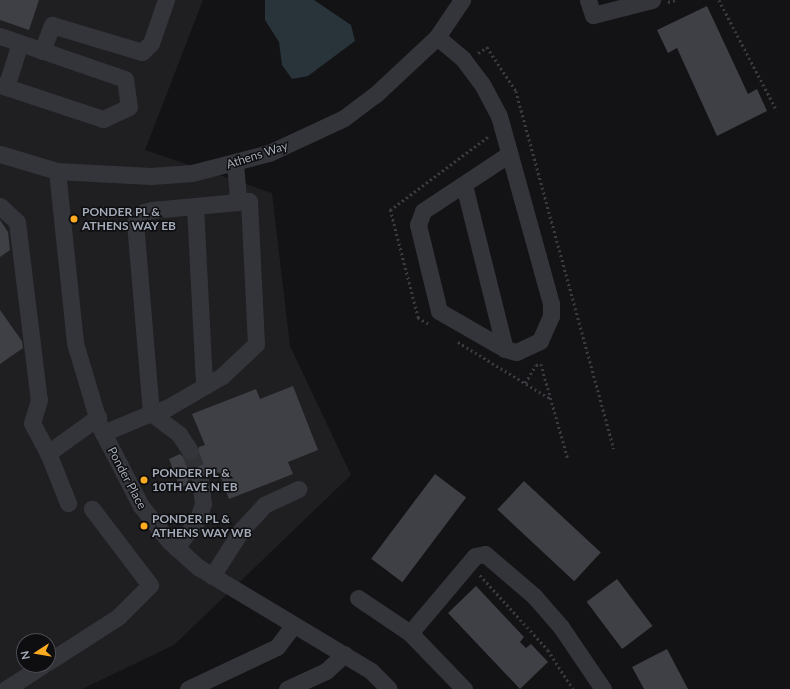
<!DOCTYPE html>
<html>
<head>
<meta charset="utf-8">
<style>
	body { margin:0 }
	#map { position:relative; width:790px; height:689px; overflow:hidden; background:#131315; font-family:Lato,sans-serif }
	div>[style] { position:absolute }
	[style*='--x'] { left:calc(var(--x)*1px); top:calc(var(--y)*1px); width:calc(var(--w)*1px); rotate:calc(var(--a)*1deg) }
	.built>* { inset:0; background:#1f1f22 }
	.water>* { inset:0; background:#28333a }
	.building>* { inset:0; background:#3f4045; transform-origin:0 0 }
	.minor-tunnel>* { height:17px; margin-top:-8.5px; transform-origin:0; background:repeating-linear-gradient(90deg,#303135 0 17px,transparent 0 25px) }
	.path>* { height:2.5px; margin-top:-1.25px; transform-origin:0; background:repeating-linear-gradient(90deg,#3a3c42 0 2px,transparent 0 5px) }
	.minor>* { height:17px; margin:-8.5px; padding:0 8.5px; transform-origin:8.5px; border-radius:8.5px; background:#34353b }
	.dots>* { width:11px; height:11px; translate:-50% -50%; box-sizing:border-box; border:2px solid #0e0e10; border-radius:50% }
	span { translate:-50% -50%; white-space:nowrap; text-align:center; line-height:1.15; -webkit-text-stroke:3px #0e0e10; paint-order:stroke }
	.street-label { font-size:12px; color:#a3aab7 }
	.poi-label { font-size:12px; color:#a3aab7; font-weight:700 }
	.left { translate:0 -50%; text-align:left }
	.north { position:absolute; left:16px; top:633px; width:40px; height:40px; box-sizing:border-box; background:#0e0e10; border:1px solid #4a4c53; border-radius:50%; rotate:258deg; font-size:11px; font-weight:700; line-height:16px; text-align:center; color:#a3aab7 }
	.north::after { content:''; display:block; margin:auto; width:14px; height:18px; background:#ffab21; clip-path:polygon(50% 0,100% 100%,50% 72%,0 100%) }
</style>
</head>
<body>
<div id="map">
	<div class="built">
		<div style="clip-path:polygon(evenodd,0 0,203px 0,145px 150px,272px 193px,290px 346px,351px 475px,174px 645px,82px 689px,0 689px,0 0,24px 641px,48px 641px,48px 665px,24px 665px,24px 641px)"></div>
	</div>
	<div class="water">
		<div style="clip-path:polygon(265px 0,314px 0,351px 25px,355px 41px,308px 76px,292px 79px,282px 65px,279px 42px,265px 20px)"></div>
	</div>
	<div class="building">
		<div style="clip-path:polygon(0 0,39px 0,29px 30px,0 20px)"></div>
		<div style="clip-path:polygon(707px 6px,748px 94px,757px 89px,767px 111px,717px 136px,677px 48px,668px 53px,657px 30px)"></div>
		<div style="clip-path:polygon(0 220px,8px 232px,10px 250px,0 257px)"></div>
		<div style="clip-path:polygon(0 310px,22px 341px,23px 348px,0 364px)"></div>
		<div style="clip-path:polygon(293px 386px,318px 450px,288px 462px,293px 474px,229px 499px,219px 472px,209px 476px,198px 469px,191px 475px,190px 483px,180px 488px,169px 459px,180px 454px,186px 460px,195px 460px,199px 447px,205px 445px,192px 414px,256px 389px,260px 399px)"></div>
		<div style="left:435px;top:474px;width:39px;height:106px;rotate:37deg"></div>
		<div style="left:524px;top:481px;width:105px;height:39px;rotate:43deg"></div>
		<div style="left:617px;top:579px;width:59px;height:38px;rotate:53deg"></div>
		<div style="clip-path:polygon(476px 586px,524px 637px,520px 642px,526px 648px,531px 644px,548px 662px,520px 689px,448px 613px)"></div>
		<div style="clip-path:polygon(667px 649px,688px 689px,644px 689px,632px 667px)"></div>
	</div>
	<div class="minor-tunnel">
		<div style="--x:190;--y:451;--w:30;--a:70"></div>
	</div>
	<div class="path">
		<div style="--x:719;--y:0;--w:125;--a:62.4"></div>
		<div style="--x:668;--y:2;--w:7;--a:-16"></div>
		<div style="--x:478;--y:53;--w:11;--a:-34"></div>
		<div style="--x:487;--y:47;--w:53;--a:56.6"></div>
		<div style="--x:516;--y:91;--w:371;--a:74.7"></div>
		<div style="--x:428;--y:324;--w:12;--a:-149"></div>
		<div style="--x:418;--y:318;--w:112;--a:-104.5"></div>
		<div style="--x:390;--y:210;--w:124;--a:-36.8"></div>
		<div style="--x:458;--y:342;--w:109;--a:31.5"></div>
		<div style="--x:525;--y:383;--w:21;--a:-59"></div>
		<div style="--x:536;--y:365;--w:5;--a:-11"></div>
		<div style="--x:541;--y:364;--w:99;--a:74.1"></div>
		<div style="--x:480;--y:575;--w:101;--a:47.8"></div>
		<div style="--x:548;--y:650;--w:46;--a:57.3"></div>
	</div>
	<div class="minor">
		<div style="--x:588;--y:0;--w:16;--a:72"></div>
		<div style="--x:593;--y:15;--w:61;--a:-14.3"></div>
		<div style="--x:0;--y:36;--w:132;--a:19"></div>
		<div style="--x:125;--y:79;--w:28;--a:82"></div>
		<div style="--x:129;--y:107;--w:29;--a:155"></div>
		<div style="--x:103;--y:119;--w:108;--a:-161.7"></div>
		<div style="--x:437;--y:37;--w:34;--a:40"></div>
		<div style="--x:463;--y:59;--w:31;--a:53"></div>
		<div style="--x:482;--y:84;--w:36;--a:62"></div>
		<div style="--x:499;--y:116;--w:195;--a:74.5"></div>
		<div style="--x:551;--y:304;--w:12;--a:90"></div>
		<div style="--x:551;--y:316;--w:27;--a:114"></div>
		<div style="--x:540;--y:341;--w:26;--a:155"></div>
		<div style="--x:516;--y:352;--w:11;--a:-165"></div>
		<div style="--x:505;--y:349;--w:76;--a:-150.1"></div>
		<div style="--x:439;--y:311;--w:89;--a:-103.7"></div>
		<div style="--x:418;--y:225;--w:15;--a:-70"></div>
		<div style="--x:423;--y:211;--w:103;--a:-33.5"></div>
		<div style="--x:42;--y:51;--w:28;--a:-69"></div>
		<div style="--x:52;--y:25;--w:94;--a:16.7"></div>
		<div style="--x:142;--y:52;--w:13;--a:-45"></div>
		<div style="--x:151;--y:43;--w:46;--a:-70.8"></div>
		<div style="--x:6;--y:87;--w:46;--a:-72.3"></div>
		<div style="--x:0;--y:154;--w:59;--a:16.6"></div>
		<div style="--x:57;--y:171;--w:94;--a:3"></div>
		<div style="--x:151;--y:176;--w:41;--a:-4.2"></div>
		<div style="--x:192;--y:173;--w:80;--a:-14.6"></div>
		<div style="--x:269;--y:153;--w:83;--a:-25"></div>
		<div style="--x:344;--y:118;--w:39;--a:-37"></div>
		<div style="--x:375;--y:95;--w:85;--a:-43.1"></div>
		<div style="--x:437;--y:37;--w:45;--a:-56"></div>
		<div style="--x:235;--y:164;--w:38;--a:85"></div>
		<div style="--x:57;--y:171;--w:173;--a:84"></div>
		<div style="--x:75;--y:343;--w:88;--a:73.4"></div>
		<div style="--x:100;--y:427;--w:89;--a:62.6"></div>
		<div style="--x:141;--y:506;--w:45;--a:51.3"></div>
		<div style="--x:169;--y:541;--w:39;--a:42"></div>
		<div style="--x:198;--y:567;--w:202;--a:31"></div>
		<div style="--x:371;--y:671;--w:25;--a:45"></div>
		<div style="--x:464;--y:185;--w:169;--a:76"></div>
		<div style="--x:0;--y:206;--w:23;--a:43"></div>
		<div style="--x:17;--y:222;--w:179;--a:83"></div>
		<div style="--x:39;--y:400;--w:24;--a:107"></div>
		<div style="--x:32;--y:423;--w:34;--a:62"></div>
		<div style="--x:48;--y:453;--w:62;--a:-35.8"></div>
		<div style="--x:195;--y:206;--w:180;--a:87.1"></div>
		<div style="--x:151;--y:413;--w:35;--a:37"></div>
		<div style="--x:179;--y:434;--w:20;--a:57"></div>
		<div style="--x:103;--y:433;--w:52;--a:-22.6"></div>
		<div style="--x:151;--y:413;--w:191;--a:-94.8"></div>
		<div style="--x:135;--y:223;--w:14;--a:-51"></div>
		<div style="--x:144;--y:212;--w:8;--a:-14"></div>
		<div style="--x:152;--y:210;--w:97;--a:-5.3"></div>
		<div style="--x:249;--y:201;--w:143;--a:87.2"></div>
		<div style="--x:256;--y:344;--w:47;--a:136.7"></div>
		<div style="--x:222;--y:376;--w:64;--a:149.8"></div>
		<div style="--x:167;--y:408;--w:17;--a:163"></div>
		<div style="--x:48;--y:453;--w:54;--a:68.2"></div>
		<div style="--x:176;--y:548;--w:36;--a:-53"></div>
		<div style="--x:198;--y:519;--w:16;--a:-72"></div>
		<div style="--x:203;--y:504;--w:25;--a:-97"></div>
		<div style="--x:212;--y:576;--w:56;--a:-57.4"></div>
		<div style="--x:242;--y:529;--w:33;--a:-47"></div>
		<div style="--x:264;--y:505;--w:38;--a:-25"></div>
		<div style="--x:358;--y:598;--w:63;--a:33.9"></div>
		<div style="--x:410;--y:633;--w:101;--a:-49.8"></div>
		<div style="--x:475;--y:556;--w:10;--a:-11"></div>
		<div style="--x:485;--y:554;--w:65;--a:40.6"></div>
		<div style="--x:534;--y:596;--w:41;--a:48.9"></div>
		<div style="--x:561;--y:627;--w:75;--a:55.9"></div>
		<div style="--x:410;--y:633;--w:78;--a:46"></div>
		<div style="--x:48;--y:662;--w:83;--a:-32.7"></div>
		<div style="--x:118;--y:617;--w:45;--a:-45"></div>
		<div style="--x:150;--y:585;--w:96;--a:-127.3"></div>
		<div style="--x:6;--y:689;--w:44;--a:-33"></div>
		<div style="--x:188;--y:689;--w:98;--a:-25.3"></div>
		<div style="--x:277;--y:647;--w:26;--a:-53"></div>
		<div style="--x:287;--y:689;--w:43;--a:-24.8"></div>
		<div style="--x:326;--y:671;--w:25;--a:-43"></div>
	</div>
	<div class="dots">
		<div style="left:74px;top:219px;background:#ffab21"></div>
		<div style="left:144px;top:480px;background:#ffab21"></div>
		<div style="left:144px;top:526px;background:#ffab21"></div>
	</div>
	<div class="street-label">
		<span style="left:257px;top:155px;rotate:-18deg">Athens Way</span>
		<span style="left:127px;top:478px;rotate:62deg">Ponder Place</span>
	</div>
	<div class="poi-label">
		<span class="left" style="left:82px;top:219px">PONDER PL &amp;<br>ATHENS WAY EB</span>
		<span class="left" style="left:152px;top:480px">PONDER PL &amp;<br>10TH AVE N EB</span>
		<span class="left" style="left:152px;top:526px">PONDER PL &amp;<br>ATHENS WAY WB</span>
	</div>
	<div class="north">N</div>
</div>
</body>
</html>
